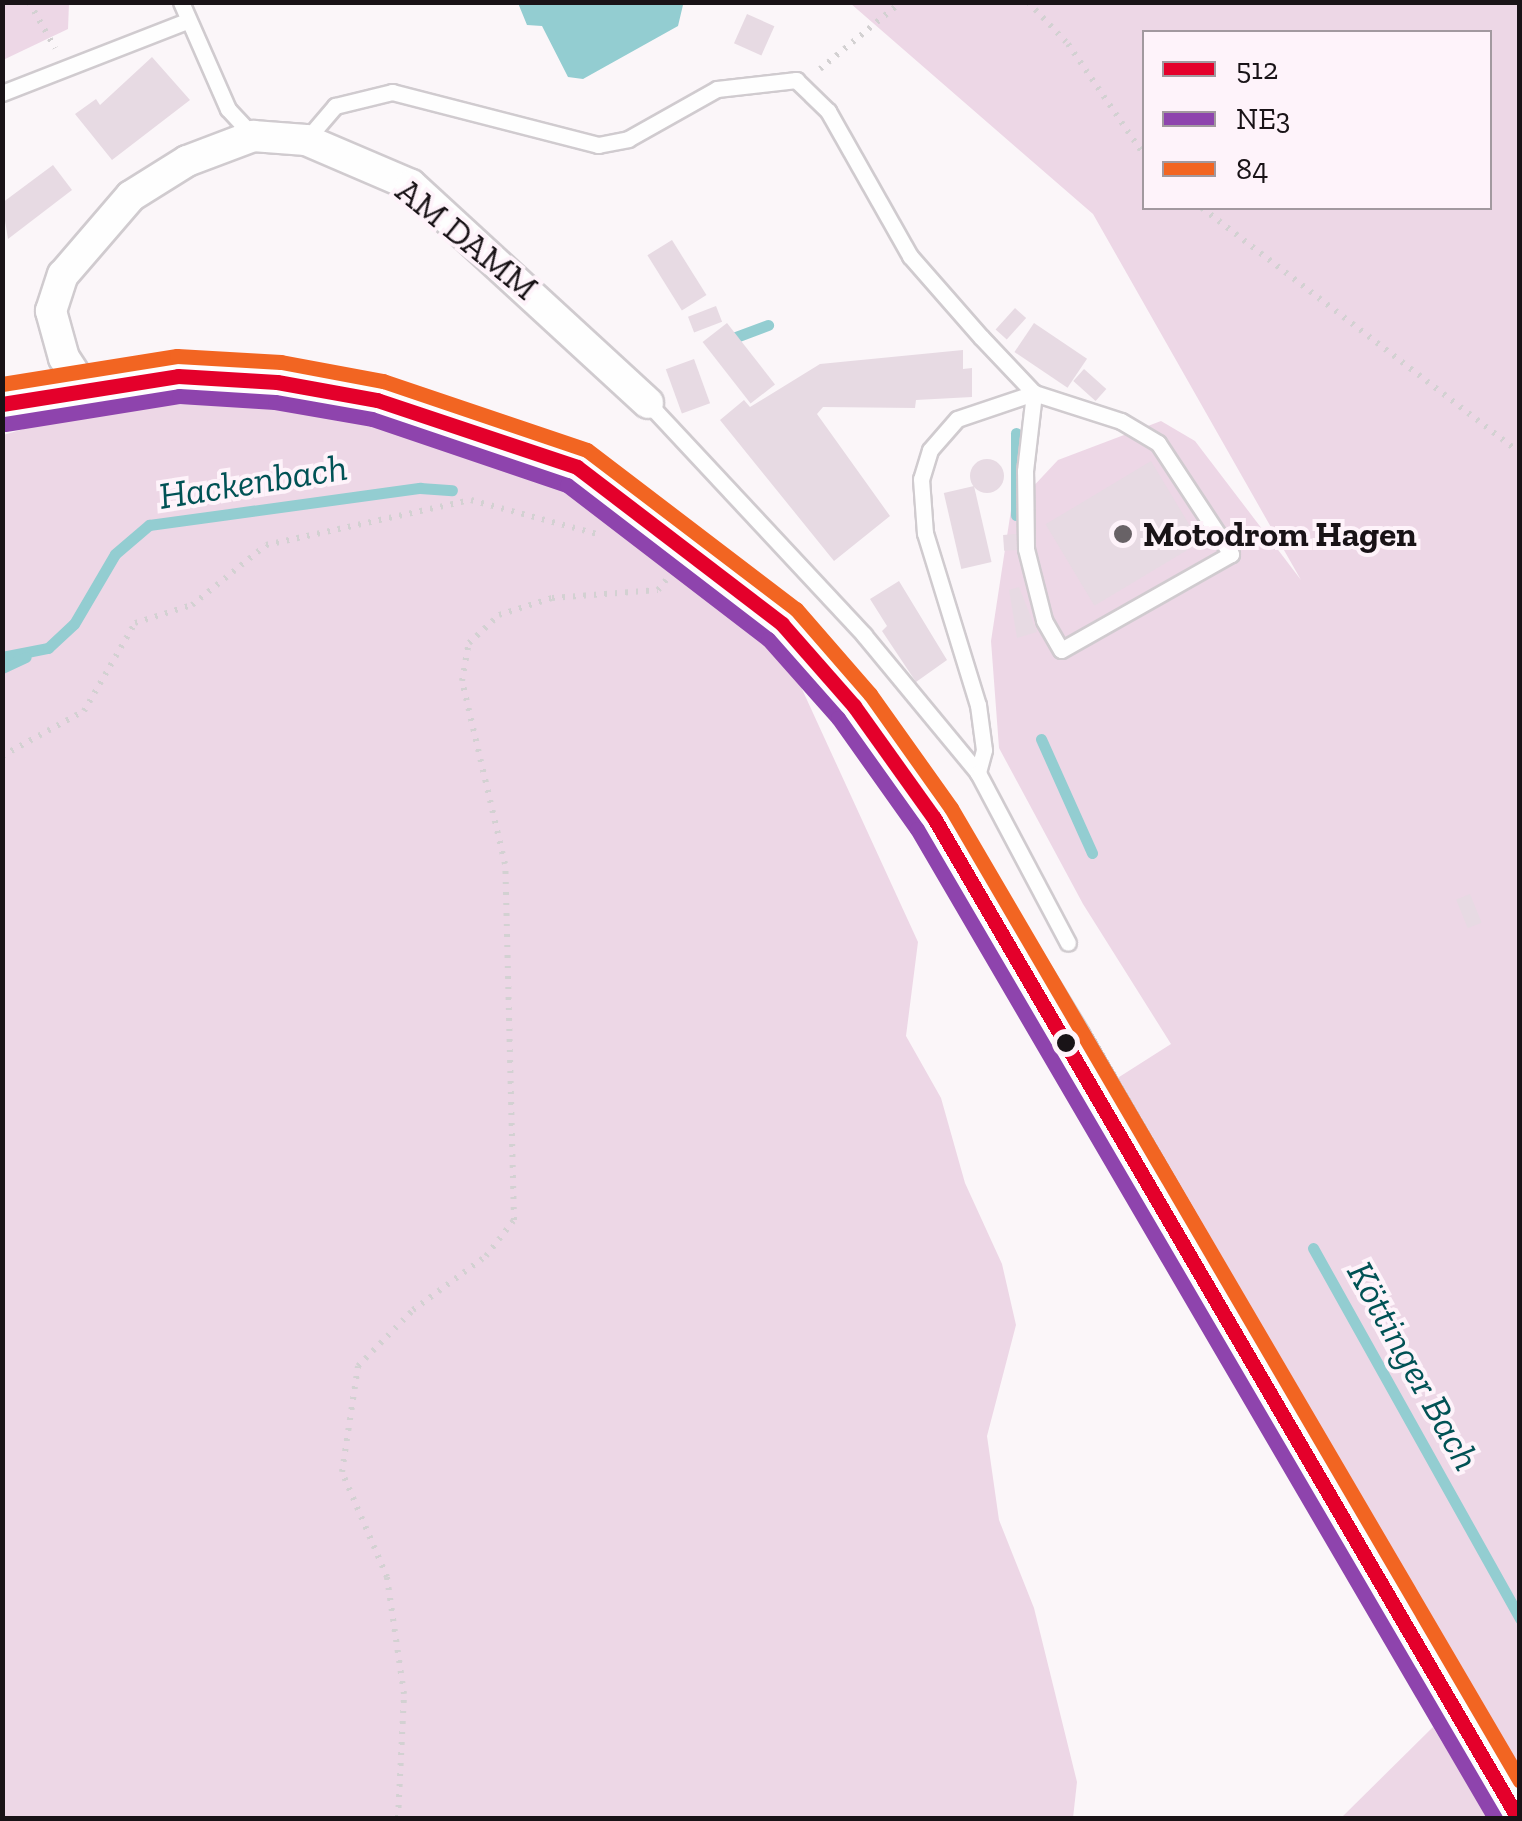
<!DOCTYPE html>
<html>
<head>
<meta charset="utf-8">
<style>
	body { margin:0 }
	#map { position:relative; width:1522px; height:1821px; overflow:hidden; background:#fbf6f9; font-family:"Zilla Slab",serif }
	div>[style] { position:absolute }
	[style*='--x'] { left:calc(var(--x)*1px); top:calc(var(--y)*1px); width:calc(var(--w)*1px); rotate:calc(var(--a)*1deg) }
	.green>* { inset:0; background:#edd7e6 }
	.water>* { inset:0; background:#93cdd1 }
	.stream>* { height:11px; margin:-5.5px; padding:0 5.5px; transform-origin:5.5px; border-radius:5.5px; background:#93cdd1 }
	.building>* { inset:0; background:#e7dae3; transform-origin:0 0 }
	.round { border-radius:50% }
	.path>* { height:6px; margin-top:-3px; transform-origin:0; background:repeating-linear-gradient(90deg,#d3d1d2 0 2.5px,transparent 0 10.5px) }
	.roads { filter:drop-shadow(2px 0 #d0cbcf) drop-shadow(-2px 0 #d0cbcf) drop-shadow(0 2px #d0cbcf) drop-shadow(0 -2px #d0cbcf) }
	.service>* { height:15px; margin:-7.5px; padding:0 7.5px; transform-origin:7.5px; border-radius:7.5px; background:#fefefe }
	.minor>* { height:30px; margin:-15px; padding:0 15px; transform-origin:15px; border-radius:15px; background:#fefefe }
	.secondary>* { height:42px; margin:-21px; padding:0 21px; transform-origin:21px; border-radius:21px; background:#fefefe }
	.bus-1>* { height:15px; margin:-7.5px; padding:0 7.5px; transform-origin:7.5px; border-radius:7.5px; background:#e4002b }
	.bus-2>* { height:15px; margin:-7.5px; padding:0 7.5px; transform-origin:7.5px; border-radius:7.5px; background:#8e44ad }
	.bus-3>* { height:15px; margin:-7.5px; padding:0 7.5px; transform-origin:7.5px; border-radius:7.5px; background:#f26522 }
	.dots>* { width:28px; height:28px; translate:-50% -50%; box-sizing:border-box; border:5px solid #fef3fa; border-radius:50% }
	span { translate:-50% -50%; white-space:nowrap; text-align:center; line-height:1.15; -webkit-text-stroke:8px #fef3fa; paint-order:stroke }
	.street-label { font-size:35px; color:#191317 }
	.poi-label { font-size:35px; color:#191317; font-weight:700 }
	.left { translate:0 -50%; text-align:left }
	.water-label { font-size:38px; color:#015255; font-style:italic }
	.frame { position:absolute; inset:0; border:5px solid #191317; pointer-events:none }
	.legend { position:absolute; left:1142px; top:30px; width:350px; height:180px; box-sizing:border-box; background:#fef3fa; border:2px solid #a2999f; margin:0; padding:12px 18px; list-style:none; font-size:30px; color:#191317 }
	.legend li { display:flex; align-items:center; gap:20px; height:50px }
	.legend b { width:50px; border:2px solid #a2999f }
</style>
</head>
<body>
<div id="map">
	<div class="green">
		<div style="clip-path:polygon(2px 3px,69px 3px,68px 29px,3px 60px)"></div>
		<div style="clip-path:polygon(evenodd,850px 3px,1519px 3px,1519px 1768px,1344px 1480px,1116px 1079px,1171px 1044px,1083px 904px,999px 748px,991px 641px,1011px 510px,1058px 460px,1161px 421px,1195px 441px,1301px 580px,1093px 214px,850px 3px,1144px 32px,1490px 32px,1490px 208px,1144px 208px,1144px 32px)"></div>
		<div style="clip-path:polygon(274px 402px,457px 444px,569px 489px,774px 628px,918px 942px,906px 1036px,941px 1098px,965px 1183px,1002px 1264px,1016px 1325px,987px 1436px,999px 1520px,1034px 1608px,1077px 1782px,1073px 1818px,3px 1818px,3px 435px,104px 406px)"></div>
		<div style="clip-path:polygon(1433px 1727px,1488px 1818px,1341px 1818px)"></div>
	</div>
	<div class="water">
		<div style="clip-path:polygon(518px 3px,682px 2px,683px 5px,678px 26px,583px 79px,568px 77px,542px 26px,527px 25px)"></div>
	</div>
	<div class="stream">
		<div style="--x:725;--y:341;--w:46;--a:-20.4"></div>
		<div style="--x:1016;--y:515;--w:82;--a:-90"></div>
		<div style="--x:2;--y:657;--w:47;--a:-11.1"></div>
		<div style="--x:48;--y:648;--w:35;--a:-43"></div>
		<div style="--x:74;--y:624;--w:81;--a:-59.6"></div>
		<div style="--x:115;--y:554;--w:45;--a:-40.5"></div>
		<div style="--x:149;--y:525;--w:274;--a:-7.8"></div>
		<div style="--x:420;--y:488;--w:32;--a:4"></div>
		<div style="--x:2;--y:668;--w:26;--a:-25"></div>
		<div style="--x:1041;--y:739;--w:125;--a:65.9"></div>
		<div style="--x:1313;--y:1248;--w:425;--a:60.8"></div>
	</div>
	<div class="building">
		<div style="left:747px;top:14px;width:30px;height:32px;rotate:24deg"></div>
		<div style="clip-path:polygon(152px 57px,190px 100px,112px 160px,75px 114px,96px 99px,100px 105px)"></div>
		<div style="clip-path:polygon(53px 165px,72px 190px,8px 239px,2px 203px)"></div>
		<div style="left:672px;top:240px;width:65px;height:29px;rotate:58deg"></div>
		<div style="left:716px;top:306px;width:17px;height:30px;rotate:69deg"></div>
		<div style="left:1015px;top:308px;width:15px;height:29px;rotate:42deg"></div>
		<div style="left:727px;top:323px;width:78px;height:31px;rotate:52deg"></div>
		<div style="left:1034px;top:323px;width:64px;height:35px;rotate:34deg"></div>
		<div style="clip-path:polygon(963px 350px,963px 369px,972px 368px,972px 397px,916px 400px,915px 408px,823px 407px,817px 414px,890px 516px,834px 561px,720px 420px,744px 400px,750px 407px,820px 364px)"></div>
		<div style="left:694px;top:359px;width:47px;height:30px;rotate:70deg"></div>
		<div style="left:1084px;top:369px;width:30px;height:16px;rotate:42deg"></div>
		<div class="round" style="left:970px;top:459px;width:34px;height:34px"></div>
		<div style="left:1151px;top:461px;width:95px;height:123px;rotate:59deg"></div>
		<div style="left:974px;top:486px;width:78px;height:31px;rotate:77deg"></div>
		<div style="left:1016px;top:534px;width:16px;height:13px;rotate:86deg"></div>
		<div style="clip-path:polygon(899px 581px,947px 660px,916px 682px,882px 631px,887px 626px,870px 599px)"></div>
		<div style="clip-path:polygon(1019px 587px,1037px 632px,1017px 638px,1009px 590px)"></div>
		<div style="left:1470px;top:894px;width:31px;height:15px;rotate:68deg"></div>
	</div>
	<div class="path">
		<div style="--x:29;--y:2;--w:53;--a:60.5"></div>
		<div style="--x:1028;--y:2;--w:58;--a:46.4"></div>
		<div style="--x:1068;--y:44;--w:135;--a:55.6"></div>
		<div style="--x:820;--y:69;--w:105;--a:-39.6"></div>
		<div style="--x:1202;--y:208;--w:401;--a:37.6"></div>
		<div style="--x:2;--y:756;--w:94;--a:-28.8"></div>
		<div style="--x:84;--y:711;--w:102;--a:-59.9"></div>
		<div style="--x:135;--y:623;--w:60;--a:-17.5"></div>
		<div style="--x:192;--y:605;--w:95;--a:-39"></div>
		<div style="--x:266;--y:545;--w:210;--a:-12.4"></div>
		<div style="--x:471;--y:500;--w:135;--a:15.1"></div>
		<div style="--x:398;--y:1818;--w:124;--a:-87.2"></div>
		<div style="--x:404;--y:1694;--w:118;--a:-98.3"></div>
		<div style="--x:387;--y:1577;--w:114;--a:-113.2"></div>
		<div style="--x:342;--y:1472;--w:107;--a:-81.4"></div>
		<div style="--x:358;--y:1366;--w:78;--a:-45.5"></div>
		<div style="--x:413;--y:1310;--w:91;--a:-36.5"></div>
		<div style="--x:486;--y:1256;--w:46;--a:-52.1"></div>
		<div style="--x:514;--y:1220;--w:356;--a:-91.4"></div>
		<div style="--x:505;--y:864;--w:188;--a:-103.2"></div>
		<div style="--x:462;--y:681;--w:39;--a:-80"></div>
		<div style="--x:469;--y:643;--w:41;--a:-43"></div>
		<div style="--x:499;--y:615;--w:56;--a:-17.8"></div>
		<div style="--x:552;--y:598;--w:106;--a:-4.3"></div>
		<div style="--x:658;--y:590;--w:13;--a:-51"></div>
	</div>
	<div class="roads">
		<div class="service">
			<div style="--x:181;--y:2;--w:117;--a:66.3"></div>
			<div style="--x:228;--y:109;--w:37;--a:47"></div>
			<div style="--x:2;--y:93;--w:199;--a:-21.3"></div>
			<div style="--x:306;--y:140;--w:45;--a:-49.5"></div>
			<div style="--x:335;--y:106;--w:59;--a:-13.8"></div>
			<div style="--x:392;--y:92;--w:213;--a:14.4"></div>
			<div style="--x:598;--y:145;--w:31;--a:-11"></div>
			<div style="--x:628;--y:139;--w:102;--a:-29.3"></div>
			<div style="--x:717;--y:89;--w:80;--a:-6.5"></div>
			<div style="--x:796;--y:80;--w:45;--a:44.1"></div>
			<div style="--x:828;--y:111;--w:167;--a:60.5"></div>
			<div style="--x:910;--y:256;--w:108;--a:48.8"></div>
			<div style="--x:981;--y:337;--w:77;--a:46.6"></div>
			<div style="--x:1034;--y:393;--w:91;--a:17.8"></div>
			<div style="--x:1121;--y:421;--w:43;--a:30.7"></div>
			<div style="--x:1158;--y:443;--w:133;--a:56.7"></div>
			<div style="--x:1231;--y:554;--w:195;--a:150.5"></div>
			<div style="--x:1061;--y:650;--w:34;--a:-120"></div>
			<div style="--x:1044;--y:620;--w:73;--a:-104.2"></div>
			<div style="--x:1026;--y:549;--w:78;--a:-90.7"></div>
			<div style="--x:1025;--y:471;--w:79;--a:-83.4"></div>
			<div style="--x:1034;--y:393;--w:81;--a:161.3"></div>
			<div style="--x:957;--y:419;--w:41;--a:131.1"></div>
			<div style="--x:930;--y:450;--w:30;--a:107"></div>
			<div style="--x:921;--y:479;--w:54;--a:85.8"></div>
			<div style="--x:925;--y:533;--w:180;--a:72.9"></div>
			<div style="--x:978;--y:705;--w:45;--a:82.4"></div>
			<div style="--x:984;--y:750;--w:24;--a:105"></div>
			<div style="--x:648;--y:403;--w:317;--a:47"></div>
			<div style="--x:864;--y:635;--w:179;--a:50.4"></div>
			<div style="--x:978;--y:773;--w:192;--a:62.1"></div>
		</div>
		<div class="minor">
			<div style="--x:83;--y:387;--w:35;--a:-123"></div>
			<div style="--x:64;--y:358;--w:49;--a:-105.5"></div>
			<div style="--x:51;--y:311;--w:38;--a:-72"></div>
			<div style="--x:63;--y:275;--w:104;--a:-49.3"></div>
			<div style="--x:131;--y:196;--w:66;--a:-32"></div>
			<div style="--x:187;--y:161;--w:71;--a:-20.7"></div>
			<div style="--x:253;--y:136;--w:53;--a:4.3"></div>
			<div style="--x:306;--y:140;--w:114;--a:23.2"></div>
			<div style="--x:411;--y:185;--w:322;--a:42.6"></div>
		</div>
		<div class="secondary">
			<div style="--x:2;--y:404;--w:178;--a:-9"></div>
			<div style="--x:178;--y:376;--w:99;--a:3.5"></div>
			<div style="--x:277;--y:382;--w:102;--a:10.2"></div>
			<div style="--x:377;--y:400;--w:211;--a:18.5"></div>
			<div style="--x:577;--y:467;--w:258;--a:37.4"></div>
			<div style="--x:782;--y:624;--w:109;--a:48.7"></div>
			<div style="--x:854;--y:706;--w:138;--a:54.5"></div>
			<div style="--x:934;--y:818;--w:261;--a:58.6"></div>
			<div style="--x:1070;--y:1041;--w:897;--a:60.03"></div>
		</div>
	</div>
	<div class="bus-1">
		<div style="--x:2;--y:404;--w:178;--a:-9"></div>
		<div style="--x:178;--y:376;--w:99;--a:3.5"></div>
		<div style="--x:277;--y:382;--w:102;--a:10.2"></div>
		<div style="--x:377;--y:400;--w:211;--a:18.5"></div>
		<div style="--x:577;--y:467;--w:258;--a:37.4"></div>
		<div style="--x:782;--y:624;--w:109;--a:48.7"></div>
		<div style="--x:854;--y:706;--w:138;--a:54.5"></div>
		<div style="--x:934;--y:818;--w:1158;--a:59.72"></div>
	</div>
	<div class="bus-2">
		<div style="--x:5;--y:424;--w:176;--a:-9.1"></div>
		<div style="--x:179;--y:396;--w:96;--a:3.6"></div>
		<div style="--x:275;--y:402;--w:98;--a:9.9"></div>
		<div style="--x:372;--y:419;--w:206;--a:18.7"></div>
		<div style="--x:567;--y:485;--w:253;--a:37.5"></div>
		<div style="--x:768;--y:639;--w:106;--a:48.5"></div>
		<div style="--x:838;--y:718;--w:136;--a:54.6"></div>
		<div style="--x:917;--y:829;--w:1146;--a:59.7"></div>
	</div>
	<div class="bus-3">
		<div style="--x:2;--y:384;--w:177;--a:-9.1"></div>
		<div style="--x:177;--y:356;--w:104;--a:3.3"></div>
		<div style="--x:281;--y:362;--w:104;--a:10.6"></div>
		<div style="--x:383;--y:381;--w:215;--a:18.7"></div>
		<div style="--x:587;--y:450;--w:263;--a:37.3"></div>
		<div style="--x:796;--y:609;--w:113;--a:49"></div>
		<div style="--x:870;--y:694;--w:140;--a:54.6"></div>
		<div style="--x:951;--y:808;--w:1127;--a:59.68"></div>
	</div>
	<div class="dots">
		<div style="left:1123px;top:534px;background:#686266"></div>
		<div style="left:1066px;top:1043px;background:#191317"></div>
	</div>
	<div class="street-label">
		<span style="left:467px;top:239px;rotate:39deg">AM DAMM</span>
	</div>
	<div class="poi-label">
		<span class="left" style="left:1143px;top:534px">Motodrom Hagen</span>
	</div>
	<div class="water-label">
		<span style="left:253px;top:482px;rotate:-9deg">Hackenbach</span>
		<span style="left:1413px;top:1366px;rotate:61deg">Köttinger Bach</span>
	</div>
	<div class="frame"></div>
	<ul class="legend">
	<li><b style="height:12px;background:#e4002b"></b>512</li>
	<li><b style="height:12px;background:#8e44ad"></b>NE3</li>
	<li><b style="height:12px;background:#f26522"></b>84</li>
	</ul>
</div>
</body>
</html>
